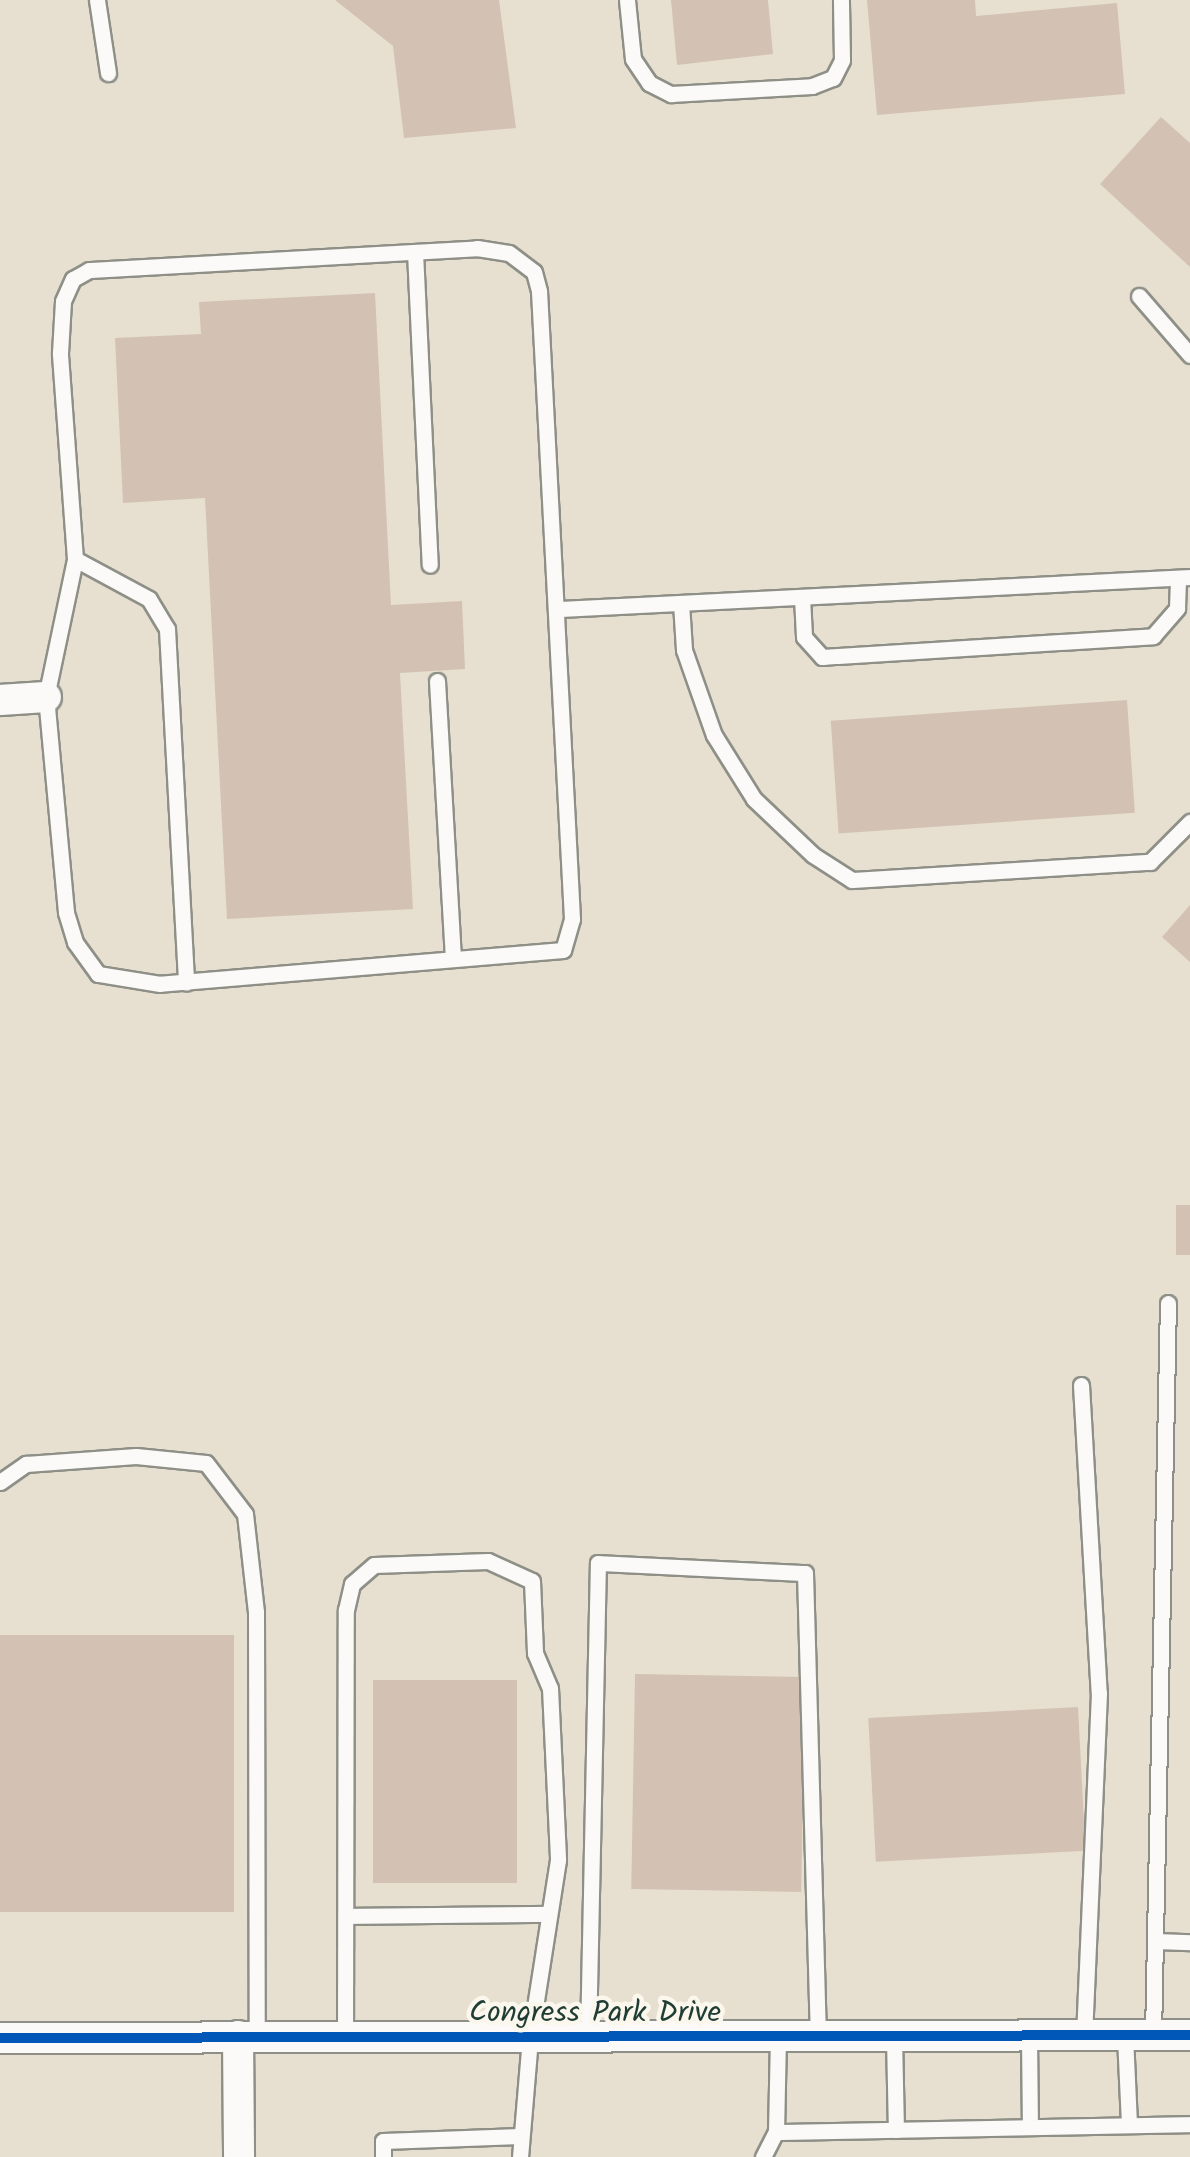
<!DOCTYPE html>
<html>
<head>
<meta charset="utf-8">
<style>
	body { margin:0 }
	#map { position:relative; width:1190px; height:2157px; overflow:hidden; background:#e7e0d1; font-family:Kalam,sans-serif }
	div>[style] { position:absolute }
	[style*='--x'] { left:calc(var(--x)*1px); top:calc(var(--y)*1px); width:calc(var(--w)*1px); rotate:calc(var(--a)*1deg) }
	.building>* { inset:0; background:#d3c2b3; transform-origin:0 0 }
	.roads { filter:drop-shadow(2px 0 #8e9087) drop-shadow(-2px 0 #8e9087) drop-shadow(0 2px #8e9087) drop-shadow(0 -2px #8e9087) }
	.lane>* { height:15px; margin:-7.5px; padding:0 7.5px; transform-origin:7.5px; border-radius:7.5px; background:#fbfaf8 }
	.street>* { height:30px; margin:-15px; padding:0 15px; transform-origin:15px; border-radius:15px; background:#fbfaf8 }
	.cycleway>* { height:10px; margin:-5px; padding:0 5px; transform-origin:5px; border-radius:5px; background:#0057b8 }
	span { translate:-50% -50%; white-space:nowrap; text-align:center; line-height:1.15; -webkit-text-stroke:9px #fbf7ec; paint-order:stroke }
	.street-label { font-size:30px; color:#1f3d34 }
</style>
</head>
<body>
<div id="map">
	<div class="building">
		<div style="clip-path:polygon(335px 0,499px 0,516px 128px,404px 138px,393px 46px)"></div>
		<div style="clip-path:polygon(671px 0,768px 0,773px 54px,677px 65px)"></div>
		<div style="clip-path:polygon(867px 0,975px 0,976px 16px,1117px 3px,1125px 94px,877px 115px)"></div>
		<div style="clip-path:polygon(1161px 117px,1190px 143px,1190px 267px,1100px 184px)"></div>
		<div style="clip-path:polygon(375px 293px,391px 605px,462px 601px,465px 669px,400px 673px,413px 909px,227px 919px,205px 498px,123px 503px,115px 338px,201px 334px,199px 302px)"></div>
		<div style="left:1127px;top:700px;width:113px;height:297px;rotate:86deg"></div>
		<div style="clip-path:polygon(1190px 905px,1190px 962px,1162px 937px)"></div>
		<div style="left:1176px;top:1205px;width:14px;height:50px"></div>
		<div style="left:0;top:1635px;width:234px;height:277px"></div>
		<div style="left:635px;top:1674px;width:170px;height:215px;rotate:1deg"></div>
		<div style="left:373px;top:1680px;width:144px;height:203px"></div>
		<div style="left:1078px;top:1707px;width:144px;height:210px;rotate:87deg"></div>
	</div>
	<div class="roads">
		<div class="lane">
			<div style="--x:97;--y:0;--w:74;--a:81.4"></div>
			<div style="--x:627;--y:0;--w:59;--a:84.2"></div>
			<div style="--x:633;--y:59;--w:29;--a:56"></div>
			<div style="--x:649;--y:83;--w:25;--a:27"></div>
			<div style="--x:671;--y:94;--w:141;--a:-3.2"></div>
			<div style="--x:812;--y:86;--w:22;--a:-21"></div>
			<div style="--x:833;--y:78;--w:20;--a:-63"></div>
			<div style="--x:842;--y:60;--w:60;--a:-91"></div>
			<div style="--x:477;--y:248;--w:32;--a:9"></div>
			<div style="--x:509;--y:253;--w:31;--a:37"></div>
			<div style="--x:534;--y:272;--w:20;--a:75"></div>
			<div style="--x:539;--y:291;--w:629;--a:86.99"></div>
			<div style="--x:572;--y:919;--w:32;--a:106"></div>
			<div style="--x:563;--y:950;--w:404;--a:175.2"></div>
			<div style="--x:160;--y:984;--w:63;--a:-170.8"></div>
			<div style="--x:98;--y:974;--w:39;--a:-126"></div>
			<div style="--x:75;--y:942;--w:31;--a:-107"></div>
			<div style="--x:66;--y:912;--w:216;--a:-95.3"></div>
			<div style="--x:46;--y:697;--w:141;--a:-78.1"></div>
			<div style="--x:75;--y:559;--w:207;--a:-94.2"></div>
			<div style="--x:60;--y:353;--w:52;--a:-86.7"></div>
			<div style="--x:63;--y:301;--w:24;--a:-66"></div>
			<div style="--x:73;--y:279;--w:18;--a:-29"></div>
			<div style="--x:89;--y:270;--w:389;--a:-3.2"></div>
			<div style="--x:415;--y:252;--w:313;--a:87.3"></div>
			<div style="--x:1139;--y:296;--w:78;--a:49.2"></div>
			<div style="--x:75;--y:559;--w:84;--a:28.4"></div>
			<div style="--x:149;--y:599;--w:35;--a:59"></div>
			<div style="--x:167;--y:629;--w:354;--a:86.9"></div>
			<div style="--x:802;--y:597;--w:40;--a:87.1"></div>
			<div style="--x:804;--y:637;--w:27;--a:48"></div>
			<div style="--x:822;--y:657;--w:16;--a:-4"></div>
			<div style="--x:838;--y:656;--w:316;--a:-3.6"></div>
			<div style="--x:1153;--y:636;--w:37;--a:-49"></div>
			<div style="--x:1177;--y:608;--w:30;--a:-88"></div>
			<div style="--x:681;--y:603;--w:47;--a:86.3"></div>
			<div style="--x:684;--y:650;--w:90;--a:70.6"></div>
			<div style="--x:714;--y:735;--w:75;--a:58"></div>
			<div style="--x:754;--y:799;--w:81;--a:43.5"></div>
			<div style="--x:813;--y:855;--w:46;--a:32.7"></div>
			<div style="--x:852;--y:880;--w:299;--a:-3.5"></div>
			<div style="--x:1150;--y:862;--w:57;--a:-45"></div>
			<div style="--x:560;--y:609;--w:631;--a:-2.91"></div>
			<div style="--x:437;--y:681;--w:278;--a:86.7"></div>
			<div style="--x:1081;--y:1385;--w:309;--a:86.7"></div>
			<div style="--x:1099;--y:1693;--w:343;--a:92.5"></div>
			<div style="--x:0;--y:1482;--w:32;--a:-35"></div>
			<div style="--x:26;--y:1464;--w:110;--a:-4.2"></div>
			<div style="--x:136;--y:1456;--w:70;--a:5.7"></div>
			<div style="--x:206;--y:1463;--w:64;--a:52.6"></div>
			<div style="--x:245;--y:1514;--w:99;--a:83.6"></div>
			<div style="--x:256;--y:1612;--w:425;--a:89.9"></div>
			<div style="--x:346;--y:1916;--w:203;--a:-0.6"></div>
			<div style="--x:1156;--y:1941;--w:34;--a:2"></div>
			<div style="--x:1153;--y:2035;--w:732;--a:-88.83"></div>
			<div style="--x:1029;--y:2036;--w:91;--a:89.4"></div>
			<div style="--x:1125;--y:2036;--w:89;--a:87.4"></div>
			<div style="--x:778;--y:2037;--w:95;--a:91.2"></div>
			<div style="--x:776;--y:2132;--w:414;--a:-1.1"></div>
			<div style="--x:894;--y:2037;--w:93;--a:88.8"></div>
			<div style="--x:588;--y:2038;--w:475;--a:-88.8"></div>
			<div style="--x:598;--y:1563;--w:207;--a:2.8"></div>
			<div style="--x:805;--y:1573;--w:464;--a:88.4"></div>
			<div style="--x:345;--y:2039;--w:429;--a:-89.9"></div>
			<div style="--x:346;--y:1610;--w:27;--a:-77"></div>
			<div style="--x:352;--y:1584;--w:29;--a:-41"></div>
			<div style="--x:374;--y:1565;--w:114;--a:-2"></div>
			<div style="--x:488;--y:1561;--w:48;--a:24.4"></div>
			<div style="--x:532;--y:1581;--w:72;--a:87.6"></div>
			<div style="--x:535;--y:1653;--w:38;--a:67"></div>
			<div style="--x:550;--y:1688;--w:172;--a:87.3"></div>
			<div style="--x:558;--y:1860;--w:180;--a:98.9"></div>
			<div style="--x:530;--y:2038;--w:119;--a:94.8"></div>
			<div style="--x:383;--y:2157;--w:16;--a:-90"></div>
			<div style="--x:383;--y:2141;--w:137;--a:-2.1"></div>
			<div style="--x:763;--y:2157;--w:28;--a:-63"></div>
		</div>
		<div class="street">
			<div style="--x:0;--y:700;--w:46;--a:-3.7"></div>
			<div style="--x:238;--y:2036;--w:121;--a:89.5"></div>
			<div style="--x:0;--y:2038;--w:1190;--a:-0.14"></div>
		</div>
	</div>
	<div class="cycleway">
		<div style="--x:0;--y:2038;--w:1190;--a:-0.14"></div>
	</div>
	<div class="street-label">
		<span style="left:595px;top:2013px">Congress Park Drive</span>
	</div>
</div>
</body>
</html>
